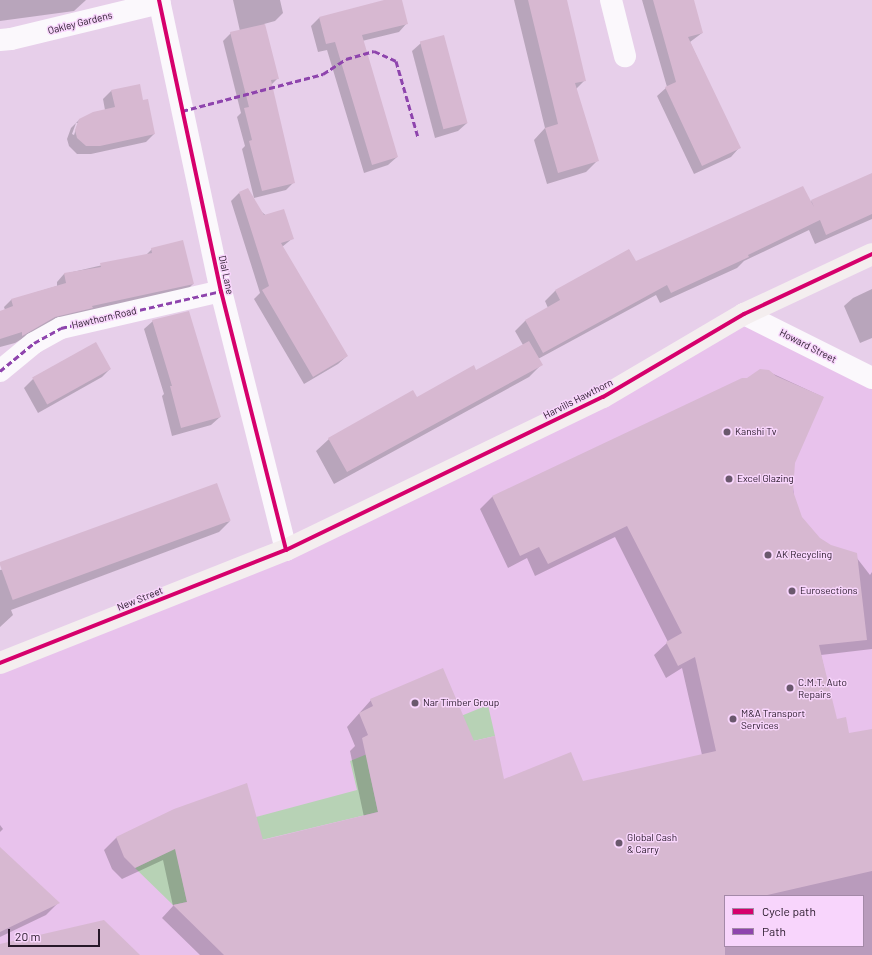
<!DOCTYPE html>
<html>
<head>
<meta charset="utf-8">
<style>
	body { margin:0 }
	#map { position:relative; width:872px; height:955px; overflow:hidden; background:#e7cfea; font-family:Barlow,sans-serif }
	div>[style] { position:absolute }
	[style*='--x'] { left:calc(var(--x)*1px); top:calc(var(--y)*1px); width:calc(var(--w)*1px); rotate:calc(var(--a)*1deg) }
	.built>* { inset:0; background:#e8c2ec }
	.green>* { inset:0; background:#b7d2b5 }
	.shadow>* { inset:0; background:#0003 }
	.building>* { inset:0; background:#d7b8d1; transform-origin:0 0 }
	.street>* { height:22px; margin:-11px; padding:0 11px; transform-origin:11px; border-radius:11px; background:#fbf8fc }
	.secondary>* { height:22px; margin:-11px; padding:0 11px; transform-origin:11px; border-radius:11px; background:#f4eeef }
	.quiet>* { height:3px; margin-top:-1.5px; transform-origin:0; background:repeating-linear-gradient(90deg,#8e44ad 0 6px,transparent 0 9px) }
	.cycleway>* { height:4px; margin:-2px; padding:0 2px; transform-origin:2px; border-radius:2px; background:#d6006c }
	.dots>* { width:11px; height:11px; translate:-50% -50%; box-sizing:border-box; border:2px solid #f8d5fc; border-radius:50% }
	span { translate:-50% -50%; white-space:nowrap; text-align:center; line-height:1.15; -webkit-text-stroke:3px #f8d5fc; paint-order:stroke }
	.street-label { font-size:10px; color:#271829 }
	.poi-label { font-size:10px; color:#271829 }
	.left { translate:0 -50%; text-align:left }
	.legend { position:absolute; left:724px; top:895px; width:140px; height:52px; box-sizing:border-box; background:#f8d5fc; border:1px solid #a489a8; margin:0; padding:5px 7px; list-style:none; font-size:12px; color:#271829 }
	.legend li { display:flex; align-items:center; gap:8px; height:20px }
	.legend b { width:20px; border:1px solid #a489a8 }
	.scale { position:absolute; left:8px; top:929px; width:92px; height:18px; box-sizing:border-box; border:2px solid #271829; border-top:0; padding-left:5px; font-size:12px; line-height:14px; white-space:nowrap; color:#271829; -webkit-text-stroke:3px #f8d5fc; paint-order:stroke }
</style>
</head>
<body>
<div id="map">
	<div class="built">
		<div style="clip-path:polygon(evenodd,744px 314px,872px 378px,872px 955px,0 955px,0 663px,286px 550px,744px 314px,725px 896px,863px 896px,863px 946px,725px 946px,725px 896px)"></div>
	</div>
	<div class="green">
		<div style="clip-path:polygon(488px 705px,495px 736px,368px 765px,378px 812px,178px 860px,187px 902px,173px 905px,135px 868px,186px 843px,256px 817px,357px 790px,350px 761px)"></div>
	</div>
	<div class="shadow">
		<div style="clip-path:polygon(0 0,86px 0,74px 11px,0 21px)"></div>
		<div style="clip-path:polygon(233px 0,280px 0,283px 13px,275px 21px,264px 24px,278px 78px,271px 85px,294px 182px,286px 190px,254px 198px,242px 149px,245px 146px,237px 117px,241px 113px,223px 41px,231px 33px,240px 31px)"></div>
		<div style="clip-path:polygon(388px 0,401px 0,407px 23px,399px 32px,362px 41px,397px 157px,388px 165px,364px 173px,327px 50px,318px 52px,311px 26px,319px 18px)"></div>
		<div style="clip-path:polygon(514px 0,566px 0,585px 80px,576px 89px,598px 160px,586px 172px,547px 184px,534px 140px,545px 128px)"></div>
		<div style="clip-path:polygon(642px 0,692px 0,702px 33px,690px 42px,739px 148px,731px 157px,694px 174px,657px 96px,667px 87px)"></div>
		<div style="clip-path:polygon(421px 43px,467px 123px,458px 131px,435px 138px,412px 51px)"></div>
		<div style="clip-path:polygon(evenodd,111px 91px,142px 101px,154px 134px,146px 142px,91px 154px,77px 154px,69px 146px,67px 139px,71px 128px,79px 120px,105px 110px,103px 99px,111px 91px,76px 123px,78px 123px,74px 135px,72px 134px,76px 123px)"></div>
		<div style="clip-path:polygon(872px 174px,872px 219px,815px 244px,809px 230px,744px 261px,737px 268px,660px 303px,656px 295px,538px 359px,541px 365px,529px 377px,334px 484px,316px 451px,329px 439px,476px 371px,523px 345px,515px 331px,525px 321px,548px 308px,545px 301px,555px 291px,629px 250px,635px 262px,810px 202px)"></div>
		<div style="clip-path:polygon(239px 193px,293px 238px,282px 247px,347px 356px,338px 364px,304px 384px,254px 299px,260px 293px,231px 201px)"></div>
		<div style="clip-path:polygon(152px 249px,193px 284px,185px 292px,49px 323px,15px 343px,0 347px,0 312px,5px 310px,4px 307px,11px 300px,57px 286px,57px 282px,64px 274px,146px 255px)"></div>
		<div style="clip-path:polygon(872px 289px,872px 338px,860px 343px,844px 306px,853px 298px)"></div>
		<div style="clip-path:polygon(153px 321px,220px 417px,211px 425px,172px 436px,162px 396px,164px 394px,144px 329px)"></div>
		<div style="clip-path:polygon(110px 369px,102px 377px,38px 413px,24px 388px,33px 379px)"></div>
		<div style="clip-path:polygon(evenodd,765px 370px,823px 397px,794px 462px,792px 478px,795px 505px,801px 517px,819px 538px,830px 546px,853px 553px,870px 575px,872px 572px,872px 649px,821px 655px,836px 720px,848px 734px,872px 730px,872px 955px,200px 955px,162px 918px,173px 906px,163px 860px,122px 879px,112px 869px,104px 850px,116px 838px,174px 810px,262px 841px,364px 817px,350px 751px,355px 746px,347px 727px,371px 700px,474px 742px,503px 780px,582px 782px,702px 755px,682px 668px,666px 678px,654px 655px,668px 642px,615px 537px,535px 576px,527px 558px,508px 568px,480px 509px,492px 497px,765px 370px,725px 896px,863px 896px,863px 946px,725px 946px,725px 896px)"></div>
		<div style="clip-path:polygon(230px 521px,219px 532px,11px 610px,13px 615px,0 627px,0 570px)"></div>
		<div style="clip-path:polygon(0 825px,3px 829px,0 832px)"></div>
		<div style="clip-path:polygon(0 848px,58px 903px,46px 915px,0 937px)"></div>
	</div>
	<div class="building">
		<div style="clip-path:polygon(384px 0,402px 0,408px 24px,362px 35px,398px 157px,372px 165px,335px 42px,326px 44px,319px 17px)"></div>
		<div style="clip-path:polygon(528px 0,567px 0,586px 81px,575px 83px,599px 161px,558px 173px,545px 128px,558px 124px)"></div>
		<div style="clip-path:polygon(653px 0,694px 0,703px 33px,688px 37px,741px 148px,702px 166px,665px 87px,676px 82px)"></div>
		<div style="clip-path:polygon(265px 24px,279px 79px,271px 80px,295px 183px,262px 191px,249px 141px,252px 140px,244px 108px,249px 107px,230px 32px)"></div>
		<div style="left:444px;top:35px;width:91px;height:25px;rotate:75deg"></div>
		<div style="clip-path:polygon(140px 84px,143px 100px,148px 99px,155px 134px,100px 146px,86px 146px,77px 138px,75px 130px,79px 119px,93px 112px,115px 107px,111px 90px)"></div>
		<div style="clip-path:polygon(872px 173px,872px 214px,826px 235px,820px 220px,748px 255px,749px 257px,671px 293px,667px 285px,543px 353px,525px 320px,560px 300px,555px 290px,629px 249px,636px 261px,803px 186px,814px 207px,811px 200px)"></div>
		<div style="clip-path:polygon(248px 188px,264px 215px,284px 209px,294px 239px,281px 243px,348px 356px,313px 377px,262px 290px,269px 286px,239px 192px)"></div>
		<div style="clip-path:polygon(183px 240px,194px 284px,92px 306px,93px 308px,55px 317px,24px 335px,22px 336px,22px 332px,0 339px,0 311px,13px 306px,11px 299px,66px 283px,64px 273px,101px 267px,100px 263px,152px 253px,151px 248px)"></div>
		<div style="clip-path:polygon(189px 311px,221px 417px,181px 428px,170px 386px,172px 386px,152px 320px)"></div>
		<div style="clip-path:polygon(529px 341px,543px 365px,347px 472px,328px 438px,413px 390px,417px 397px,474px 365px,476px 370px)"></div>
		<div style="left:96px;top:342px;width:31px;height:73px;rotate:61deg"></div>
		<div style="clip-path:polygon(760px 369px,769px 370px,776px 376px,824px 397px,795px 463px,793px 491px,802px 517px,820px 538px,831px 545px,857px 553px,867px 640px,819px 645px,837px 719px,846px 717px,849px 733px,872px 729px,872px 871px,763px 896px,725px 896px,725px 955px,224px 955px,173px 905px,187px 902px,175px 849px,135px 868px,124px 857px,116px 837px,174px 809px,247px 783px,263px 840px,378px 812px,362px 738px,368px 735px,359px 713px,373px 706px,370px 699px,443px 668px,474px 741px,495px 736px,504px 779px,571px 752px,583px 781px,716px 751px,695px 657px,678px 666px,666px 642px,682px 633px,627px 526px,548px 564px,539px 547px,520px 556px,492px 496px,742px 378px,747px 378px)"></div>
		<div style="left:217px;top:483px;width:40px;height:232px;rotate:70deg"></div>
		<div style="clip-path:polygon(0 847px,60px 903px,0 932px)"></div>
		<div style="clip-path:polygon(104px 920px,140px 955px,0 955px,0 944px)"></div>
	</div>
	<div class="street">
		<div style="--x:159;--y:0;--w:298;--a:78"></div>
		<div style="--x:221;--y:291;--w:267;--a:75.9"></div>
		<div style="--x:611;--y:0;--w:58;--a:76"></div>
		<div style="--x:0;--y:40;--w:11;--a:-5"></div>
		<div style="--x:11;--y:39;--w:153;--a:-13.6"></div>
		<div style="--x:744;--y:314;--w:143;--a:26.6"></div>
		<div style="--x:0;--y:371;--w:44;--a:-39.5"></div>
		<div style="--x:34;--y:343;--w:31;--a:-29"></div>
		<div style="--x:61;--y:328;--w:164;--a:-13"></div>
	</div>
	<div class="secondary">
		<div style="--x:0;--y:663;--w:308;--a:-21.6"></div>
		<div style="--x:286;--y:550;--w:352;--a:-25.8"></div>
		<div style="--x:603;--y:397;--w:164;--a:-30.5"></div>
		<div style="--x:744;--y:314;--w:141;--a:-25.1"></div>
	</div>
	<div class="quiet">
		<div style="--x:182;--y:111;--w:146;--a:-14.7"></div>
		<div style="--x:323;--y:74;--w:27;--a:-33"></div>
		<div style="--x:346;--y:59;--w:29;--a:-16"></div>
		<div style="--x:374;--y:51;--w:24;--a:24"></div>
		<div style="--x:396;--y:61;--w:79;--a:73.9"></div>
		<div style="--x:0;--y:371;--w:44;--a:-39.5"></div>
		<div style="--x:34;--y:343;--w:31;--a:-29"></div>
		<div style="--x:61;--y:328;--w:164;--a:-13"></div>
	</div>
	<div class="cycleway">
		<div style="--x:159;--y:0;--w:298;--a:78"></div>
		<div style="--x:221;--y:291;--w:267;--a:75.9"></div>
		<div style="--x:0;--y:663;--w:308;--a:-21.6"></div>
		<div style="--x:286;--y:550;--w:352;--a:-25.8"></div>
		<div style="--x:603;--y:397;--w:164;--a:-30.5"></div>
		<div style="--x:744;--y:314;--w:141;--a:-25.1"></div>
	</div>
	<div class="dots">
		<div style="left:727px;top:432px;background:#6a586d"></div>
		<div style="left:729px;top:479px;background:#6a586d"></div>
		<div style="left:768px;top:555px;background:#6a586d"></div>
		<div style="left:792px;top:591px;background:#6a586d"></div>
		<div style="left:790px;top:688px;background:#6a586d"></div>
		<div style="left:415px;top:703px;background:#6a586d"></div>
		<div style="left:733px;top:719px;background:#6a586d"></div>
		<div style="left:619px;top:843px;background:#6a586d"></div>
	</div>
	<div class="street-label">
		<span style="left:80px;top:23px;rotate:-14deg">Oakley Gardens</span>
		<span style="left:226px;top:275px;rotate:78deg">Dial Lane</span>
		<span style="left:104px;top:318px;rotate:-13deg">Hawthorn Road</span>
		<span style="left:808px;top:346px;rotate:27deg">Howard Street</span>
		<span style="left:578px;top:399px;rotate:-27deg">Harvills Hawthorn</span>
		<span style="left:140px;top:599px;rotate:-22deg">New Street</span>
	</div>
	<div class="poi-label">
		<span class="left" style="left:735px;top:432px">Kanshi Tv</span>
		<span class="left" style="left:737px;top:479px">Excel Glazing</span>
		<span class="left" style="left:776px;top:555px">AK Recycling</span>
		<span class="left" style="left:800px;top:591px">Eurosections</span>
		<span class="left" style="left:798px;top:688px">C.M.T. Auto<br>Repairs</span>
		<span class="left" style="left:423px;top:703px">Nar Timber Group</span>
		<span class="left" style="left:741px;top:719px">M&amp;A Transport<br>Services</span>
		<span class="left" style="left:627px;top:843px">Global Cash<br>&amp; Carry</span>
	</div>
	<ul class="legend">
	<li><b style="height:5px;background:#d6006c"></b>Cycle path</li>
	<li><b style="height:5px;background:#8e44ad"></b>Path</li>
	</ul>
	<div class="scale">20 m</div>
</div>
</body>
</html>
